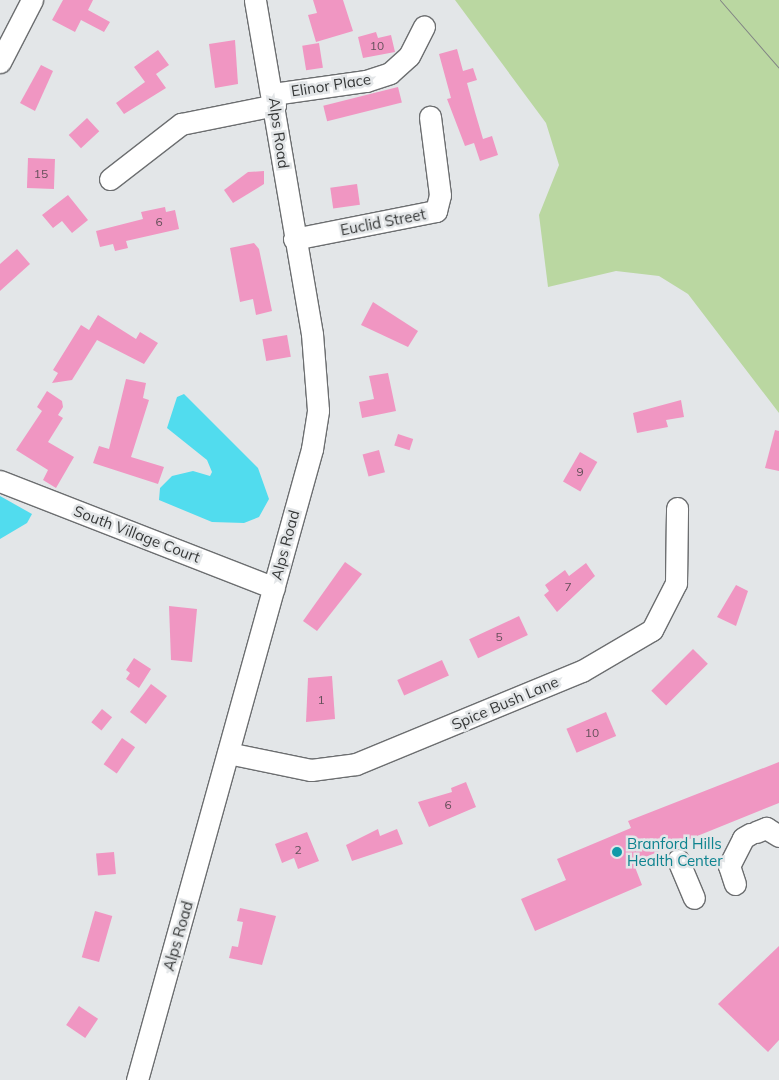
<!DOCTYPE html>
<html>
<head>
<meta charset="utf-8">
<style>
	body { margin:0 }
	#map { position:relative; width:779px; height:1080px; overflow:hidden; background:#e3e6e8; font-family:Mulish,sans-serif }
	div>[style] { position:absolute }
	[style*='--x'] { left:calc(var(--x)*1px); top:calc(var(--y)*1px); width:calc(var(--w)*1px); rotate:calc(var(--a)*1deg) }
	.green>* { inset:0; background:#bad7a1 }
	.water>* { inset:0; background:#51dcee }
	.building>* { inset:0; background:#f096c2; transform-origin:0 0 }
	.roads { filter:drop-shadow(1px 0 #6c6e70) drop-shadow(-1px 0 #6c6e70) drop-shadow(0 1px #6c6e70) drop-shadow(0 -1px #6c6e70) }
	.minor>* { height:21px; margin:-10.5px; padding:0 10.5px; transform-origin:10.5px; border-radius:10.5px; background:#fff }
	.tram>* { height:1px; margin:-0.5px; padding:0 0.5px; transform-origin:0.5px; border-radius:0.5px; background:#818384 }
	.dots>* { width:14px; height:14px; translate:-50% -50%; box-sizing:border-box; border:2px solid #e3e6e8; border-radius:50% }
	span { translate:-50% -50%; white-space:nowrap; text-align:center; line-height:1.15; -webkit-text-stroke:5px #e3e6e8; paint-order:stroke }
	.number-label { font-size:12px; color:#64505a }
	.number-label span { -webkit-text-stroke-width:0 }
	.street-label { font-size:15px; color:#363838 }
	.culture-label { font-size:15px; color:#0d838f }
	.left { translate:0 -50%; text-align:left }
</style>
</head>
<body>
<div id="map">
	<div class="green">
		<div style="clip-path:polygon(455px 0,779px 0,779px 413px,688px 294px,659px 276px,616px 271px,548px 287px,539px 215px,559px 165px,546px 123px)"></div>
	</div>
	<div class="water">
		<div style="clip-path:polygon(184px 394px,258px 468px,269px 499px,259px 517px,244px 523px,212px 522px,159px 500px,160px 488px,172px 476px,193px 471px,210px 476px,212px 472px,207px 460px,167px 428px,177px 397px)"></div>
		<div style="clip-path:polygon(0 496px,32px 514px,27px 523px,0 539px)"></div>
	</div>
	<div class="building">
		<div style="clip-path:polygon(63px 0,93px 0,88px 10px,110px 22px,104px 32px,81px 20px,75px 32px,52px 20px)"></div>
		<div style="clip-path:polygon(313px 0,343px 0,353px 31px,316px 42px,308px 15px,317px 13px)"></div>
		<div style="clip-path:polygon(376px 32px,378px 38px,391px 35px,395px 52px,363px 58px,358px 37px)"></div>
		<div style="clip-path:polygon(235px 40px,238px 84px,215px 88px,209px 44px)"></div>
		<div style="left:319px;top:43px;width:25px;height:17px;rotate:81deg"></div>
		<div style="clip-path:polygon(457px 49px,463px 71px,473px 68px,477px 80px,467px 83px,475px 112px,483px 139px,492px 136px,498px 155px,480px 161px,474px 143px,465px 146px,447px 99px,451px 98px,439px 54px)"></div>
		<div style="clip-path:polygon(158px 50px,169px 65px,156px 74px,166px 88px,124px 114px,116px 103px,145px 82px,134px 67px)"></div>
		<div style="clip-path:polygon(41px 65px,53px 71px,35px 111px,20px 103px)"></div>
		<div style="left:398px;top:87px;width:16px;height:77px;rotate:76deg"></div>
		<div style="left:87px;top:118px;width:18px;height:25px;rotate:47deg"></div>
		<div style="left:28px;top:158px;width:27px;height:30px;rotate:2deg"></div>
		<div style="clip-path:polygon(264px 171px,264px 184px,233px 203px,224px 190px,248px 172px)"></div>
		<div style="left:357px;top:184px;width:21px;height:27px;rotate:82deg"></div>
		<div style="clip-path:polygon(68px 195px,88px 220px,72px 233px,62px 221px,53px 228px,42px 215px)"></div>
		<div style="clip-path:polygon(165px 207px,166px 212px,175px 210px,179px 229px,126px 241px,128px 248px,115px 251px,113px 244px,100px 247px,96px 231px,143px 219px,141px 212px)"></div>
		<div style="clip-path:polygon(254px 243px,259px 249px,272px 311px,256px 315px,253px 299px,240px 302px,230px 248px)"></div>
		<div style="clip-path:polygon(17px 249px,30px 264px,0 291px,0 264px)"></div>
		<div style="clip-path:polygon(373px 302px,418px 331px,408px 347px,361px 325px)"></div>
		<div style="clip-path:polygon(98px 315px,136px 339px,140px 332px,158px 343px,144px 364px,97px 340px,72px 380px,52px 383px,58px 373px,53px 370px,81px 325px,89px 330px)"></div>
		<div style="left:287px;top:335px;width:22px;height:25px;rotate:80deg"></div>
		<div style="clip-path:polygon(388px 373px,396px 411px,362px 418px,359px 402px,374px 399px,369px 376px)"></div>
		<div style="clip-path:polygon(126px 379px,146px 383px,143px 398px,149px 400px,131px 457px,164px 467px,158px 484px,93px 463px,99px 446px,109px 449px)"></div>
		<div style="clip-path:polygon(47px 391px,62px 401px,63px 407px,58px 415px,63px 418px,48px 442px,74px 457px,56px 488px,43px 480px,48px 470px,16px 450px,42px 411px,37px 407px)"></div>
		<div style="clip-path:polygon(681px 400px,684px 417px,666px 420px,668px 427px,637px 433px,633px 413px)"></div>
		<div style="clip-path:polygon(775px 430px,779px 431px,779px 471px,765px 468px)"></div>
		<div style="left:398px;top:434px;width:16px;height:12px;rotate:18deg"></div>
		<div style="left:379px;top:450px;width:23px;height:17px;rotate:75deg"></div>
		<div style="left:580px;top:452px;width:20px;height:34px;rotate:30deg"></div>
		<div style="clip-path:polygon(345px 562px,362px 574px,317px 631px,303px 621px)"></div>
		<div style="clip-path:polygon(586px 563px,595px 576px,557px 612px,544px 595px,549px 591px,545px 585px,565px 570px,569px 576px)"></div>
		<div style="clip-path:polygon(736px 585px,748px 591px,736px 626px,717px 617px)"></div>
		<div style="clip-path:polygon(169px 606px,197px 609px,192px 662px,171px 660px)"></div>
		<div style="left:519px;top:616px;width:21px;height:55px;rotate:65deg"></div>
		<div style="left:693px;top:649px;width:21px;height:59px;rotate:45deg"></div>
		<div style="clip-path:polygon(134px 658px,151px 669px,139px 688px,126px 679px,130px 673px,126px 670px)"></div>
		<div style="left:442px;top:660px;width:17px;height:49px;rotate:66deg"></div>
		<div style="clip-path:polygon(332px 676px,335px 719px,306px 722px,308px 678px)"></div>
		<div style="left:151px;top:684px;width:20px;height:35px;rotate:37deg"></div>
		<div style="left:102px;top:709px;width:13px;height:17px;rotate:39deg"></div>
		<div style="left:606px;top:712px;width:26px;height:43px;rotate:67deg"></div>
		<div style="left:122px;top:738px;width:16px;height:32px;rotate:35deg"></div>
		<div style="clip-path:polygon(779px 762px,779px 803px,633px 862px,642px 885px,535px 931px,521px 899px,566px 880px,557px 859px,631px 828px,628px 821px)"></div>
		<div style="clip-path:polygon(466px 782px,476px 807px,429px 827px,418px 802px,452px 792px,451px 788px)"></div>
		<div style="clip-path:polygon(378px 829px,380px 836px,397px 829px,403px 844px,352px 861px,346px 845px)"></div>
		<div style="clip-path:polygon(307px 832px,319px 861px,298px 869px,294px 858px,282px 863px,275px 844px)"></div>
		<div style="left:114px;top:852px;width:22px;height:18px;rotate:85deg"></div>
		<div style="clip-path:polygon(240px 908px,276px 916px,262px 965px,229px 958px,232px 946px,238px 947px,243px 922px,237px 921px)"></div>
		<div style="left:95px;top:911px;width:18px;height:48px;rotate:16deg"></div>
		<div style="clip-path:polygon(779px 946px,779px 1040px,768px 1052px,718px 1004px)"></div>
		<div style="left:79px;top:1006px;width:23px;height:23px;rotate:34deg"></div>
	</div>
	<div class="roads">
		<div class="minor">
			<div style="--x:0;--y:62;--w:70;--a:-62.7"></div>
			<div style="--x:273;--y:94;--w:94;--a:-8"></div>
			<div style="--x:366;--y:81;--w:25;--a:-18"></div>
			<div style="--x:390;--y:73;--w:25;--a:-42"></div>
			<div style="--x:409;--y:56;--w:33;--a:-63"></div>
			<div style="--x:110;--y:179;--w:90;--a:-37.8"></div>
			<div style="--x:181;--y:124;--w:96;--a:-11.4"></div>
			<div style="--x:294;--y:239;--w:145;--a:-11.2"></div>
			<div style="--x:436;--y:211;--w:16;--a:-76"></div>
			<div style="--x:440;--y:195;--w:79;--a:-97.3"></div>
			<div style="--x:0;--y:481;--w:294;--a:21.3"></div>
			<div style="--x:228;--y:753;--w:85;--a:11.6"></div>
			<div style="--x:311;--y:770;--w:45;--a:-7.6"></div>
			<div style="--x:356;--y:764;--w:244;--a:-22.4"></div>
			<div style="--x:582;--y:671;--w:81;--a:-30.4"></div>
			<div style="--x:652;--y:630;--w:53;--a:-62.9"></div>
			<div style="--x:676;--y:583;--w:75;--a:-89.2"></div>
			<div style="--x:756;--y:832;--w:11;--a:-22"></div>
			<div style="--x:766;--y:828;--w:15;--a:32"></div>
			<div style="--x:678;--y:860;--w:41;--a:67.2"></div>
			<div style="--x:735;--y:884;--w:19;--a:-108"></div>
			<div style="--x:729;--y:866;--w:31;--a:-63"></div>
			<div style="--x:743;--y:838;--w:8;--a:-30"></div>
			<div style="--x:137;--y:1080;--w:655;--a:-74.5"></div>
			<div style="--x:312;--y:449;--w:39;--a:-81"></div>
			<div style="--x:318;--y:410;--w:76;--a:-94.5"></div>
			<div style="--x:312;--y:334;--w:339;--a:-99.7"></div>
		</div>
	</div>
	<div class="tram">
		<div style="--x:720;--y:0;--w:90;--a:49.1"></div>
	</div>
	<div class="dots">
		<div style="left:617px;top:852px;background:#0f9aa8"></div>
	</div>
	<div class="number-label">
		<span style="left:377px;top:46px">10</span>
		<span style="left:41px;top:174px">15</span>
		<span style="left:159px;top:222px">6</span>
		<span style="left:580px;top:472px">9</span>
		<span style="left:568px;top:587px">7</span>
		<span style="left:499px;top:637px">5</span>
		<span style="left:321px;top:700px">1</span>
		<span style="left:592px;top:733px">10</span>
		<span style="left:448px;top:805px">6</span>
		<span style="left:298px;top:850px">2</span>
	</div>
	<div class="street-label">
		<span style="left:331px;top:85px;rotate:-9deg">Elinor Place</span>
		<span style="left:279px;top:133px;rotate:82deg">Alps Road</span>
		<span style="left:383px;top:222px;rotate:-11deg">Euclid Street</span>
		<span style="left:137px;top:534px;rotate:21deg">South Village Court</span>
		<span style="left:285px;top:545px;rotate:-75deg">Alps Road</span>
		<span style="left:505px;top:703px;rotate:-23deg">Spice Bush Lane</span>
		<span style="left:178px;top:936px;rotate:-74deg">Alps Road</span>
	</div>
	<div class="culture-label">
		<span class="left" style="left:627px;top:852px">Branford Hills<br>Health Center</span>
	</div>
</div>
</body>
</html>
